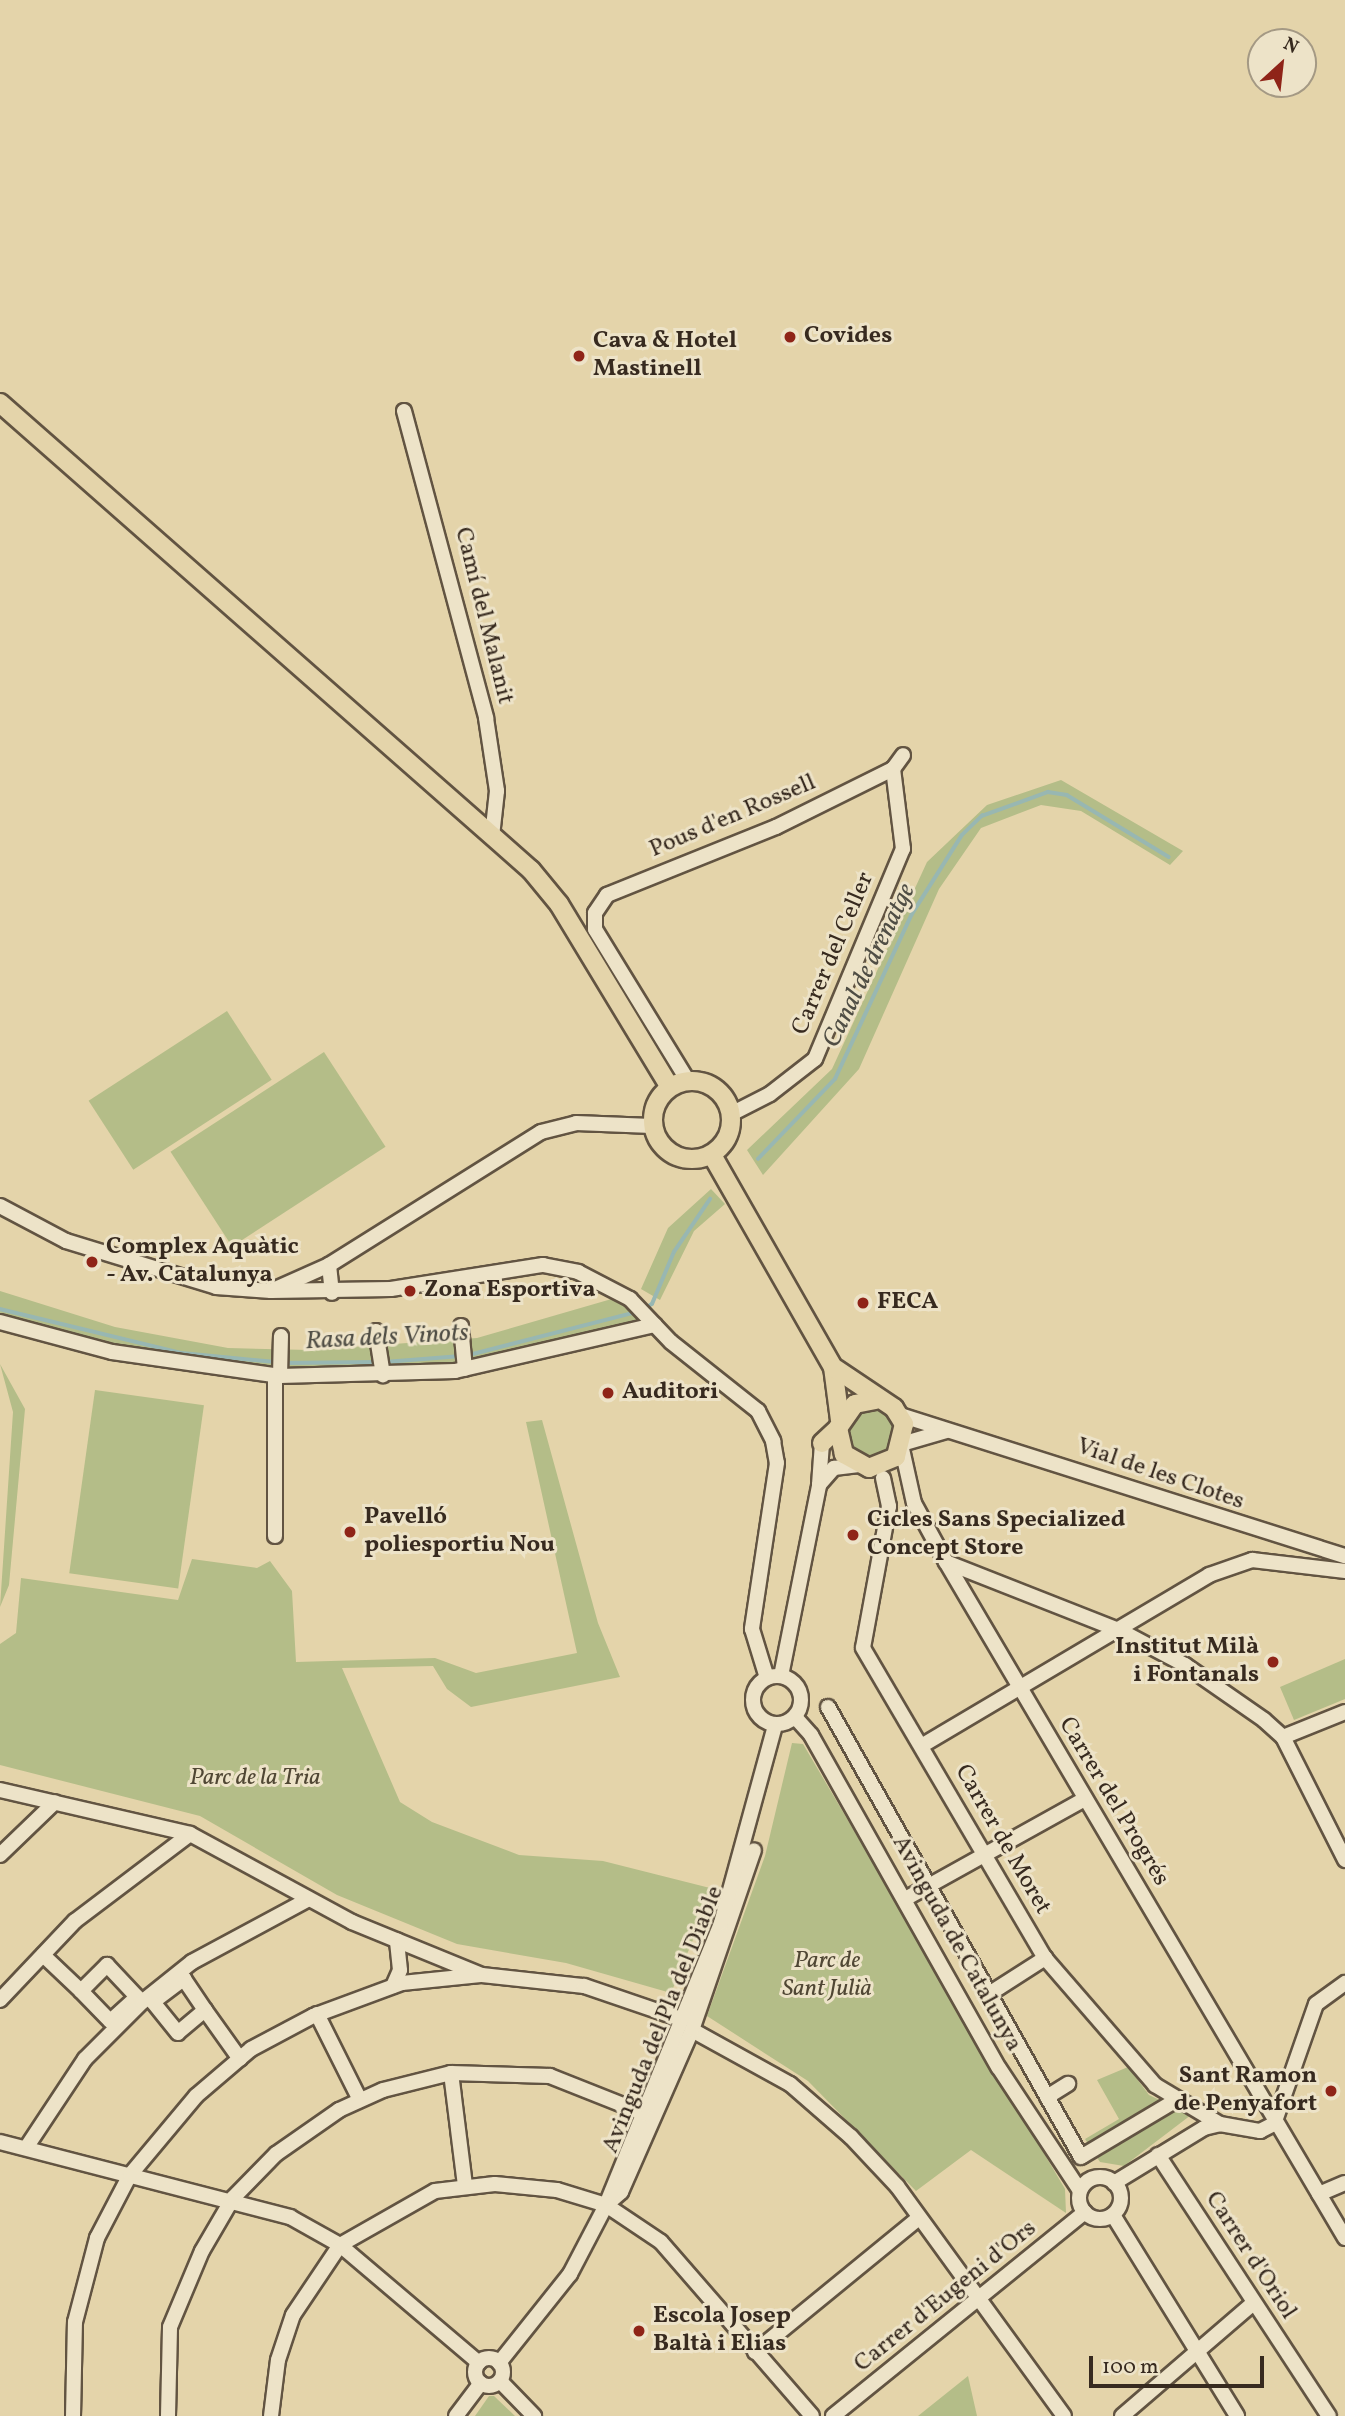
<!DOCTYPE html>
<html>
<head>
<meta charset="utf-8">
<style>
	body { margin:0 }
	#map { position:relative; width:1345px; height:2416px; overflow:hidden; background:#e4d4aa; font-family:Vollkorn,serif }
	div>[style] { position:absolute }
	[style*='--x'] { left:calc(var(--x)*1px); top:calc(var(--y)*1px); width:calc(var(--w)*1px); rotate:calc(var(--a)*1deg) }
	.green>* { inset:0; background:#b4bd88; transform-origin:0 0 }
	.round { border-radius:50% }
	.stream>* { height:3.5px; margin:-1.75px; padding:0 1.75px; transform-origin:1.75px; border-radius:1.75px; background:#98b7b2 }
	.roads { filter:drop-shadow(2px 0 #625442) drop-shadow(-2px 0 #625442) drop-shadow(0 2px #625442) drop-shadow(0 -2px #625442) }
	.minor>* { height:14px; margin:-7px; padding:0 7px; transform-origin:7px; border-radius:7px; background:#ede3c8 }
	.minor>.ring { margin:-7px; padding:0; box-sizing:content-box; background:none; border:14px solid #ede3c8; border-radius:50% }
	.major>* { height:18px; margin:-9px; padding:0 9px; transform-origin:9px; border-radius:9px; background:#e4d4aa }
	.major>.ring { margin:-9px; padding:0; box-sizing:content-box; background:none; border:18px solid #e4d4aa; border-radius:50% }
	.dots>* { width:19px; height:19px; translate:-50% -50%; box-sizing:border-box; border:4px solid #ede3c8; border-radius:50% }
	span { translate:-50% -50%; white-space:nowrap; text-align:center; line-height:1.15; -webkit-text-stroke:6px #ede3c8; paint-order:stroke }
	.poi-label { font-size:24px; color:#372a1f; font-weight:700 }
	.left { translate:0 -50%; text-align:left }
	.right { translate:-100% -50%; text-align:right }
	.street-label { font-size:24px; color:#372a1f }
	.park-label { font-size:24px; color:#504734; font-style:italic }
	.water-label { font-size:26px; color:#4f4d44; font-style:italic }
	.north { position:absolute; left:1247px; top:28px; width:70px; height:70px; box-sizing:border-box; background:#ede3c8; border:2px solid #a49984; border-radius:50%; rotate:27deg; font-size:19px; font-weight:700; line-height:28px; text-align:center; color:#372a1f }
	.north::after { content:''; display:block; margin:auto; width:24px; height:32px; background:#8f2418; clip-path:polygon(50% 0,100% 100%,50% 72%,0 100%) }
	.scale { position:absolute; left:1089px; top:2356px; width:175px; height:32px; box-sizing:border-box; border:4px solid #372a1f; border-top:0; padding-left:9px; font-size:21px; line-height:24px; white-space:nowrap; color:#372a1f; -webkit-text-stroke:5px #ede3c8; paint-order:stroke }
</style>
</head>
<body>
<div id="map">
	<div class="green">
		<div style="clip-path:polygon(1061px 780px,1183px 851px,1170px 865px,1081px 811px,1041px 805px,981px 828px,939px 889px,859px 1069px,763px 1175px,747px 1150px,832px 1069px,927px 862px,987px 805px)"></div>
		<div style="left:227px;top:1011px;width:82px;height:165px;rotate:57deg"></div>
		<div style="left:324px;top:1052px;width:113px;height:183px;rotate:57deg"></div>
		<div style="clip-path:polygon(711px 1189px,725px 1204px,694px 1231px,660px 1300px,641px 1289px,668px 1228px)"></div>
		<div style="clip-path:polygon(0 1291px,115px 1327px,228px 1348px,310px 1350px,477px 1338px,615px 1298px,638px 1320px,478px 1360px,358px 1370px,258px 1367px,150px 1354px,0 1319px)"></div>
		<div style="clip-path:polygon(0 1364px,25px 1409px,9px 1585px,0 1607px,13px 1412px)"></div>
		<div style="left:95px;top:1390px;width:110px;height:185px;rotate:8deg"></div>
		<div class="round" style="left:846px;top:1408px;width:52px;height:52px"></div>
		<div style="clip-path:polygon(542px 1420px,598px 1623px,620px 1677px,471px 1707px,447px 1689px,433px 1666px,342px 1668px,400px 1802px,432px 1822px,519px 1855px,603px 1861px,714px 1889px,671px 1993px,566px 1963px,457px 1944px,337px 1895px,200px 1816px,0 1765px,0 1644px,16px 1633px,21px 1578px,178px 1600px,192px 1559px,257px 1568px,270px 1561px,292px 1591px,296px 1662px,435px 1658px,476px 1673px,577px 1653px,526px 1422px)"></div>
		<div style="clip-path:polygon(1345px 1659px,1345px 1699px,1294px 1720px,1280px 1687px)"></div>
		<div style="clip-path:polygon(792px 1743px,803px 1744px,1065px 2189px,1066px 2213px,971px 2150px,916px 2191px,808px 2081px,707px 2016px,765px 1856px)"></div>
		<div style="clip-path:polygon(1128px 2067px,1149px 2095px,1191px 2115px,1124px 2166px,1100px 2162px,1085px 2139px,1119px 2119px,1097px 2080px)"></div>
		<div style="clip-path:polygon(968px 2376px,977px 2416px,918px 2416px)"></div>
		<div style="clip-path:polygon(489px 2396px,494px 2396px,515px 2416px,475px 2416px)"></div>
	</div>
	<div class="stream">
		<div style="--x:758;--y:1159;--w:111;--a:-46.1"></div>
		<div style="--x:835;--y:1079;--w:182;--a:-65"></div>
		<div style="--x:912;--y:914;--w:93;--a:-57.7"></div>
		<div style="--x:962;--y:835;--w:28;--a:-44"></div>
		<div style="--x:982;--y:816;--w:70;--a:-20"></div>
		<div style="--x:1048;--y:792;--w:19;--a:9"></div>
		<div style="--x:1067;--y:795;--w:119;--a:31.3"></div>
		<div style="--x:0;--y:1309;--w:187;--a:13.6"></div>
		<div style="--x:182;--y:1353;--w:94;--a:5.5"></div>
		<div style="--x:644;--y:1309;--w:9;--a:-32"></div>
		<div style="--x:652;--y:1304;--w:56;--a:-67.1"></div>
		<div style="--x:674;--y:1252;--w:64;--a:-55.8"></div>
		<div style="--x:469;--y:1355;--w:173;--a:-14.4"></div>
		<div style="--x:385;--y:1362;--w:76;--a:-4.5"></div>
		<div style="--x:283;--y:1363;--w:94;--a:-0.6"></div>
	</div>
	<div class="roads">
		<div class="minor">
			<div style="--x:404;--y:411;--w:318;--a:75"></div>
			<div style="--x:486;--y:718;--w:74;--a:81.4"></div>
			<div style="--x:497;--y:791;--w:45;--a:96.3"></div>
			<div style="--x:688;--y:1081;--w:178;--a:-121.5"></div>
			<div style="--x:595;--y:929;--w:16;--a:-90"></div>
			<div style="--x:595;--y:913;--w:22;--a:-56"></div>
			<div style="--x:607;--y:895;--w:182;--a:-21.9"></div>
			<div style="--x:776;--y:827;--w:131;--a:-26.4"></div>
			<div style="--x:893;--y:769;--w:17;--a:-54"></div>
			<div style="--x:731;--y:1114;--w:44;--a:-27.1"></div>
			<div style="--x:770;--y:1094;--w:57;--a:-37.9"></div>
			<div style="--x:815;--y:1059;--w:228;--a:-67.3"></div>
			<div style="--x:903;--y:849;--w:81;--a:-97.1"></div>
			<div style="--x:0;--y:1206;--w:75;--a:27.9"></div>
			<div style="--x:66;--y:1241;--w:157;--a:17"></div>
			<div style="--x:216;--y:1287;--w:55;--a:4.2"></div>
			<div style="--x:271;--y:1291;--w:64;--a:-24.1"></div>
			<div style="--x:329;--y:1265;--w:250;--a:-32.1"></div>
			<div style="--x:541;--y:1132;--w:36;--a:-14"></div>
			<div style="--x:576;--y:1123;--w:76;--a:2.3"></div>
			<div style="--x:329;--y:1265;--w:28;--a:84"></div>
			<div style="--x:271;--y:1291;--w:120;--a:-1"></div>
			<div style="--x:391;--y:1289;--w:154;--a:-9"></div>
			<div style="--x:543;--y:1265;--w:36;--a:11"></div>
			<div style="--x:578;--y:1272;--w:59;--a:27.4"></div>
			<div style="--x:630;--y:1299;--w:59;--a:46.4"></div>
			<div style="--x:671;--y:1342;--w:111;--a:38.4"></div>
			<div style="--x:758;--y:1411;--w:34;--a:63"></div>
			<div style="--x:773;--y:1441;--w:22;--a:80"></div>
			<div style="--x:777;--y:1463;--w:168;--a:98.6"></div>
			<div style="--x:752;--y:1629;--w:51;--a:73"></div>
			<div style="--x:0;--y:1322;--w:116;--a:15"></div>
			<div style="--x:112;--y:1352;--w:170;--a:8.1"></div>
			<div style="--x:280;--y:1376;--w:175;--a:-1.6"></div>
			<div style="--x:455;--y:1371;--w:205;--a:-13"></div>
			<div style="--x:461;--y:1326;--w:43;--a:84.7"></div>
			<div style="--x:376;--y:1331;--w:45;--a:81"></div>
			<div style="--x:275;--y:1376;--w:160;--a:90"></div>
			<div style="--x:280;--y:1376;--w:40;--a:-88.6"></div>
			<div style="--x:900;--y:1415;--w:467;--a:17.6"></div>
			<div style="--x:905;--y:1443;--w:43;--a:-16.3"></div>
			<div style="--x:902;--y:1449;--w:55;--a:77.5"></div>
			<div style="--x:914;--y:1503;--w:67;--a:61.5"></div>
			<div style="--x:946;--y:1562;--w:785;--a:59.45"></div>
			<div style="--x:883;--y:1478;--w:29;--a:78"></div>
			<div style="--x:889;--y:1506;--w:144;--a:100.4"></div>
			<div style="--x:863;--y:1648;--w:359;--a:59.6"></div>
			<div style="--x:1045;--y:1958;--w:168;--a:49.1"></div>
			<div style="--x:1155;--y:2085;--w:76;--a:31"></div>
			<div style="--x:819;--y:1485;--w:42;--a:-85.9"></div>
			<div style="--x:946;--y:1562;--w:186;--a:21.5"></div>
			<div style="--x:1119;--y:1630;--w:75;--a:27.9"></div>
			<div style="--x:1185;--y:1665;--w:96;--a:34.8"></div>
			<div style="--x:1264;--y:1720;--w:25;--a:42"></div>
			<div style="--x:1283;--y:1737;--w:138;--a:63.2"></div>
			<div class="ring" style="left:753px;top:1676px;width:34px;height:34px"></div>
			<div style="--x:781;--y:1676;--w:195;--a:-78.7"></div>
			<div style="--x:819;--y:1485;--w:23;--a:-49"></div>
			<div style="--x:834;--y:1468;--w:25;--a:-7"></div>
			<div style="--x:828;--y:1707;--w:516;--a:60.65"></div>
			<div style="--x:1081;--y:2157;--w:109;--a:-30.8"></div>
			<div style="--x:795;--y:1717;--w:24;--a:48"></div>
			<div style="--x:811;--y:1735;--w:382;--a:60.6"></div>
			<div style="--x:999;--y:2068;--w:147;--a:56.6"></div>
			<div style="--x:1283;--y:1737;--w:67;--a:-22"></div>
			<div style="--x:923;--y:1745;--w:333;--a:-30.7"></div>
			<div style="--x:1209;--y:1575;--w:46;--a:-19.2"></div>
			<div style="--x:1252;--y:1560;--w:94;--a:6.7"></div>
			<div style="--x:0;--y:1790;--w:195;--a:13"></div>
			<div style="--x:190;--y:1834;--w:184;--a:28.5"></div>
			<div style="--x:352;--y:1922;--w:140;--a:22.2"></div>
			<div style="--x:482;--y:1975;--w:103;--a:6.2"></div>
			<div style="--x:584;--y:1986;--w:102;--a:18.8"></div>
			<div style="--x:0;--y:1855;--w:76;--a:-43.9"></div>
			<div style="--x:905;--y:1899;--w:206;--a:-29.1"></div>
			<div style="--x:43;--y:1955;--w:52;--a:43.5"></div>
			<div style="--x:107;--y:1965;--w:44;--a:46.8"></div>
			<div style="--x:137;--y:1997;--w:36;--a:138"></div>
			<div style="--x:110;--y:2021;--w:42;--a:-134"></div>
			<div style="--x:81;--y:1991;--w:37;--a:-45"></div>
			<div style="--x:184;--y:1979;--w:37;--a:56"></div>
			<div style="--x:205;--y:2010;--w:35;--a:140"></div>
			<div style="--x:178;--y:2033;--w:40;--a:-129"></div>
			<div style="--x:153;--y:2002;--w:39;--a:-37"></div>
			<div style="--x:393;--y:1986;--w:17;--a:-66"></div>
			<div style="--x:400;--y:1970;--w:30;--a:-96"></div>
			<div style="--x:989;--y:1994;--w:67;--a:-32.7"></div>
			<div style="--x:0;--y:2000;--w:109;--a:-46.5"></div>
			<div style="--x:75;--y:1921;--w:144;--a:-37.1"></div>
			<div style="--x:205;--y:2010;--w:60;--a:54.5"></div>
			<div style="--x:317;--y:2014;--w:94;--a:63.4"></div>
			<div style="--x:692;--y:2030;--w:112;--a:28.9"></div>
			<div style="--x:790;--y:2084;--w:81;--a:41"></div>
			<div style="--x:851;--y:2137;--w:67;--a:46.8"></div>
			<div style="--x:897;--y:2186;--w:284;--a:54"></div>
			<div style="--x:451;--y:2073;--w:113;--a:82.9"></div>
			<div style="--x:1047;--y:2097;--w:25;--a:-32"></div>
			<div style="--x:1274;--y:2124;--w:127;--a:-70.7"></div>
			<div style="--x:1316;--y:2004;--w:36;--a:-36"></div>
			<div style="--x:0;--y:2142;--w:300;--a:14.5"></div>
			<div style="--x:290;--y:2217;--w:57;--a:29.2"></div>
			<div style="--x:340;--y:2245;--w:182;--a:40.3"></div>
			<div style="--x:26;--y:2148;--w:107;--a:-56.5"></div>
			<div style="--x:85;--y:2059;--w:81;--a:-45"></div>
			<div style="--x:142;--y:2002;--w:64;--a:-38.7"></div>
			<div style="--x:192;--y:1962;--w:131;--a:-28.3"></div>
			<div style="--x:1158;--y:2155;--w:312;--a:56.8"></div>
			<div class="ring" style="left:1079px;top:2177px;width:28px;height:28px"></div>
			<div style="--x:1114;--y:2183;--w:105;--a:-31.4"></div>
			<div style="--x:1204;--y:2128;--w:16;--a:-14"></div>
			<div style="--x:1220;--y:2124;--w:41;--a:9.9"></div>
			<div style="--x:1260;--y:2131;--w:16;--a:-27"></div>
			<div style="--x:1319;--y:2194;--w:28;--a:-23"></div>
			<div style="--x:606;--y:2205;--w:20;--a:-41"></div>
			<div style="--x:621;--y:2192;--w:177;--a:-66.3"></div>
			<div style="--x:692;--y:2030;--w:190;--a:-71"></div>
			<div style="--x:1113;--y:2215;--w:236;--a:58.3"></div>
			<div style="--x:755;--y:2352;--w:212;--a:-39.3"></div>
			<div class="ring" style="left:475px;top:2358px;width:14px;height:14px"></div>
			<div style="--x:499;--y:2363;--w:114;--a:-51.4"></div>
			<div style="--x:570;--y:2274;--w:78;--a:-62.4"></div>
			<div style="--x:606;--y:2205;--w:305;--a:-67.8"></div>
			<div style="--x:721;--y:1923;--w:205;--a:-74.7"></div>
			<div style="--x:500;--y:2381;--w:49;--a:45.8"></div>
			<div style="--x:73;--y:2416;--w:94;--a:-88.8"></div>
			<div style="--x:75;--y:2322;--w:87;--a:-75.3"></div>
			<div style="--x:97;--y:2238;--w:71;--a:-62.4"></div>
			<div style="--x:130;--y:2175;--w:103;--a:-50.1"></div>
			<div style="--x:196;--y:2096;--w:72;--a:-40.5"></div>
			<div style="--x:251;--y:2049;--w:70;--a:-28"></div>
			<div style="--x:313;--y:2016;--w:95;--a:-20.3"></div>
			<div style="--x:402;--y:1983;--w:79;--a:-5.8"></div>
			<div style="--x:168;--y:2416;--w:89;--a:-88.7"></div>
			<div style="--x:170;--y:2327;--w:82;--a:-67.2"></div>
			<div style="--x:202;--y:2251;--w:61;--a:-59.7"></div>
			<div style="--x:233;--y:2198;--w:62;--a:-45.7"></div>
			<div style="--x:276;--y:2154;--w:77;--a:-34.9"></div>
			<div style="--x:339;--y:2110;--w:48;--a:-24.4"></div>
			<div style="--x:383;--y:2090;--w:70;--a:-14"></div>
			<div style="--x:451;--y:2073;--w:99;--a:1.7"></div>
			<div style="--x:550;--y:2076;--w:100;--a:21.7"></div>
			<div style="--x:271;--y:2416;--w:56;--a:-82.9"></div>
			<div style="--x:278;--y:2360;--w:47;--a:-71.6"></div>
			<div style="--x:293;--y:2315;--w:84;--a:-56.1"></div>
			<div style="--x:340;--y:2245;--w:109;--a:-29.6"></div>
			<div style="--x:435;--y:2191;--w:60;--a:-6.7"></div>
			<div style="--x:495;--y:2184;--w:62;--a:5.5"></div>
			<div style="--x:557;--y:2190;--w:51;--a:17"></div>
			<div style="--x:606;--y:2205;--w:66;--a:33.9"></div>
			<div style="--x:661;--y:2242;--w:230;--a:49"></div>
			<div style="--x:456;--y:2416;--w:41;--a:-52.9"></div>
			<div style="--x:833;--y:2416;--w:324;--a:-39"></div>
			<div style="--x:1122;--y:2416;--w:172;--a:-40.7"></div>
		</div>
		<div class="major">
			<div style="--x:0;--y:403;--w:707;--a:41.33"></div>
			<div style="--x:531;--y:870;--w:44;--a:50.5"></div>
			<div style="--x:559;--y:904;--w:214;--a:58.8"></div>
			<div class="ring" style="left:653px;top:1081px;width:60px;height:60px"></div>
			<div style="--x:712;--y:1155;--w:244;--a:60.3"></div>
			<div style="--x:833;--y:1367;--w:53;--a:82.5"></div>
			<div style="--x:836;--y:1369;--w:70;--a:33.9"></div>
			<div style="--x:894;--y:1408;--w:19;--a:58"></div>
			<div style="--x:904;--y:1424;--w:34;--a:104"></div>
			<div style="--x:896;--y:1457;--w:29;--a:158"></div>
			<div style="--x:869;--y:1468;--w:29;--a:-151"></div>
			<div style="--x:844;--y:1454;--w:27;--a:-103"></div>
			<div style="--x:838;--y:1428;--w:29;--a:-55"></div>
			<div style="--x:855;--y:1404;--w:21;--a:-11"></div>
			<div style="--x:822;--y:1443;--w:22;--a:-43"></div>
		</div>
	</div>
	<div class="dots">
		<div style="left:790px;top:337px;background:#8f2418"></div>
		<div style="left:579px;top:356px;background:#8f2418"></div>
		<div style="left:92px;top:1262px;background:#8f2418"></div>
		<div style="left:410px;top:1291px;background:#8f2418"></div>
		<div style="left:863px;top:1303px;background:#8f2418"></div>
		<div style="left:608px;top:1393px;background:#8f2418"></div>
		<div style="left:350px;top:1532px;background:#8f2418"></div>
		<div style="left:853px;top:1535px;background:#8f2418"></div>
		<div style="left:1273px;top:1662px;background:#8f2418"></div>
		<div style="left:1331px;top:2091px;background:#8f2418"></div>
		<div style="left:639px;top:2331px;background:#8f2418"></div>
	</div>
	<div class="poi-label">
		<span class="left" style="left:804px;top:337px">Covides</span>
		<span class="left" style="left:593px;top:356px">Cava &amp; Hotel<br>Mastinell</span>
		<span class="left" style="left:106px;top:1262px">Complex Aquàtic<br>- Av. Catalunya</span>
		<span class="left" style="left:424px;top:1291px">Zona Esportiva</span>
		<span class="left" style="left:877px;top:1303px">FECA</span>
		<span class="left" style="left:622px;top:1393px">Auditori</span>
		<span class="left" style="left:364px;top:1532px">Pavelló<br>poliesportiu Nou</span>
		<span class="left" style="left:867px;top:1535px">Cicles Sans Specialized<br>Concept Store</span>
		<span class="right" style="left:1259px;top:1662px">Institut Milà<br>i Fontanals</span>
		<span class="right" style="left:1317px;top:2091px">Sant Ramon<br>de Penyafort</span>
		<span class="left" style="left:653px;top:2331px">Escola Josep<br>Baltà i Elias</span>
	</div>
	<div class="street-label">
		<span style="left:483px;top:616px;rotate:76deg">Camí del Malanit</span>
		<span style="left:733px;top:817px;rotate:-23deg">Pous d'en Rossell</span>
		<span style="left:834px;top:954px;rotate:-67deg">Carrer del Celler</span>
		<span style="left:1160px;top:1475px;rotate:19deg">Vial de les Clotes</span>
		<span style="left:1113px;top:1802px;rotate:59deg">Carrer del Progrés</span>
		<span style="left:1002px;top:1840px;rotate:60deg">Carrer de Moret</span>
		<span style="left:956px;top:1944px;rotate:61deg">Avinguda de Catalunya</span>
		<span style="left:664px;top:2020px;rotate:-68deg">Avinguda del Pla del Diable</span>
		<span style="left:1250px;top:2256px;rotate:57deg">Carrer d'Oriol</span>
		<span style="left:946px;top:2297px;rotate:-39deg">Carrer d'Eugeni d'Ors</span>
	</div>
	<div class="park-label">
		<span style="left:255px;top:1779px">Parc de la Tria</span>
		<span style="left:827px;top:1976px">Parc de<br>Sant Julià</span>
	</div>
	<div class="water-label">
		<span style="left:870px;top:966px;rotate:-64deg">Canal de drenatge</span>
		<span style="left:387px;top:1338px;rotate:-3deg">Rasa dels Vinots</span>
	</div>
	<div class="north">N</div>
	<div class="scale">100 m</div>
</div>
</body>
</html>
